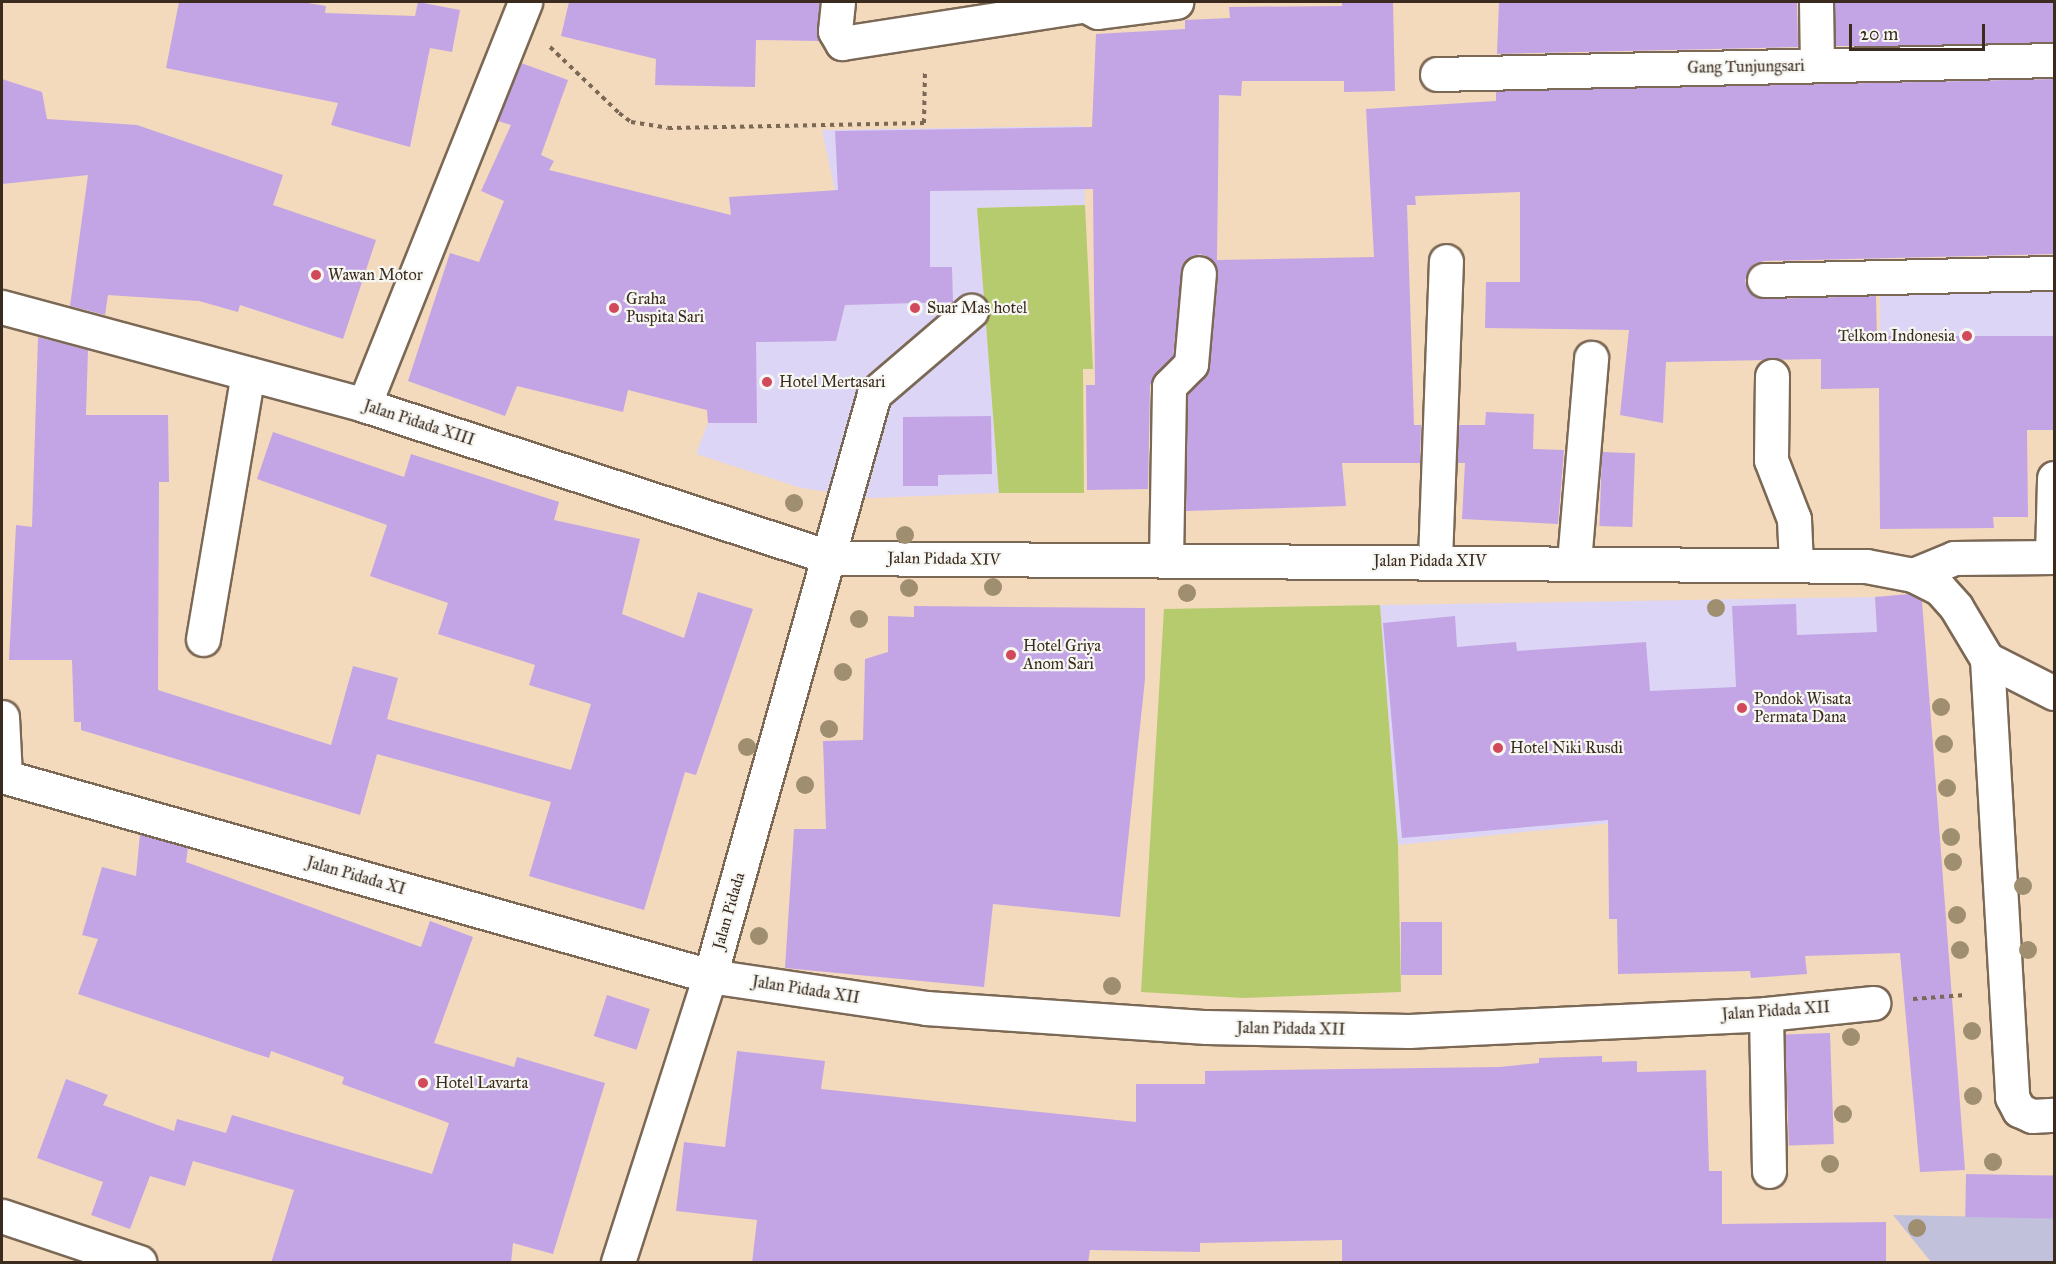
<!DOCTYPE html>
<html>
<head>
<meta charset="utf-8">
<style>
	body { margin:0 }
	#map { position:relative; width:2056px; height:1264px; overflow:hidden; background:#f3dabc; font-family:"IM FELL Great Primer",serif }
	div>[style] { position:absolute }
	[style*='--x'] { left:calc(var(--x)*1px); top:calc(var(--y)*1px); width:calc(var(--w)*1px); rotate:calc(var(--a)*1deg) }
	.built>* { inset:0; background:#ddd5f6; transform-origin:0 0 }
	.industrial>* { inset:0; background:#c2c1dc }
	.green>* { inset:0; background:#b6cb6e }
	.building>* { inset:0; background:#c3a5e5; transform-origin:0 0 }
	.path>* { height:4px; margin-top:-2px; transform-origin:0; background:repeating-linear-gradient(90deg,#7b6855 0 4.5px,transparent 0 9px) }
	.roads { filter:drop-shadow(2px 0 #7b6855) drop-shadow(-2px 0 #7b6855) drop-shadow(0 2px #7b6855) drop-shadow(0 -2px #7b6855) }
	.minor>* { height:33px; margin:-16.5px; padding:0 16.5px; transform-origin:16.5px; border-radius:16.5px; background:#fff }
	.trees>* { width:18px; height:18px; margin:-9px; border-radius:50%; background:#9f8f70 }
	.dots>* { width:16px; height:16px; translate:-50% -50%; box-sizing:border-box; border:3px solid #f6f6f2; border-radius:50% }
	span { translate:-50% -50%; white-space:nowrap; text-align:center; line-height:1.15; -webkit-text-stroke:4.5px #f6f6f2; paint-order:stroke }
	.street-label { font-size:16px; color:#3b2a1e }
	.poi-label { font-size:16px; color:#3b2a1e }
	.left { translate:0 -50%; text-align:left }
	.right { translate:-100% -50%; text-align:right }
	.frame { position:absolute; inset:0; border:3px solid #3b2a1e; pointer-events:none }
	.scale { position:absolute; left:1849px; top:24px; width:136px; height:27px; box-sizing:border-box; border:3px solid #3b2a1e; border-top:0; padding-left:8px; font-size:18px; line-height:21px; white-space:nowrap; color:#3b2a1e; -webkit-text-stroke:4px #f6f6f2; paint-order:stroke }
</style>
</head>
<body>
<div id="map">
	<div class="built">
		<div style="clip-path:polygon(1083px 126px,1085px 205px,977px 208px,999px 493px,871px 498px,801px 488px,696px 454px,708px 423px,707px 325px,853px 274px,822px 130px)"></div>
		<div style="left:2054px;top:280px;width:110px;height:174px;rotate:90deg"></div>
		<div style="clip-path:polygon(1875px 597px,1890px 812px,1612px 823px,1398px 845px,1380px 605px)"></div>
	</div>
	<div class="industrial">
		<div style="clip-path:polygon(1893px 1215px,2054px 1218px,2054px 1262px,1931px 1262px)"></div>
	</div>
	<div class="green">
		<div style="clip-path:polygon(1085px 205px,1093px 369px,1083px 369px,1084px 493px,999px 493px,977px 208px)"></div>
		<div style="clip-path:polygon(1380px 605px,1398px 845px,1401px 992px,1243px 998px,1141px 992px,1164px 609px)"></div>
	</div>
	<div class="building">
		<div style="clip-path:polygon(179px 2px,302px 2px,326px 6px,325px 13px,415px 16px,418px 2px,460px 10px,452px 52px,430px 48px,410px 147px,331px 125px,338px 103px,166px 68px)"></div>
		<div style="clip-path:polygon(569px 2px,819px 2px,819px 41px,756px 40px,755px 87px,655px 85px,656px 59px,561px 36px)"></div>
		<div style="clip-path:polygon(1342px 2px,1393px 2px,1395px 91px,1344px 92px,1344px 81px,1242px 81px,1241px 96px,1219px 95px,1217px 260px,1374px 257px,1366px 109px,1496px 101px,1496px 91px,2054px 79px,2055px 254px,1764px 261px,1754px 264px,1745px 280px,1748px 290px,1764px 299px,1876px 296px,1877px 336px,2055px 336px,2055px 430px,2027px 430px,2028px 517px,1993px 517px,1994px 528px,1880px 529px,1879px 388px,1821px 389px,1821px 359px,1666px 362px,1663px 423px,1620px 415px,1629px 330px,1485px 328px,1486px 282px,1520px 282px,1520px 192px,1415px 196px,1416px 205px,1407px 205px,1414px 425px,1421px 425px,1420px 463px,1342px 463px,1346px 506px,1186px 511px,1188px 394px,1210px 366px,1218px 275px,1210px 258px,1200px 254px,1183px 263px,1173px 356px,1150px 385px,1148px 489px,1087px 490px,1086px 385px,1095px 385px,1093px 189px,930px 191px,930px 267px,952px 267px,953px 302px,845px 305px,836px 341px,756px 342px,757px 423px,708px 423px,707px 410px,628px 390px,623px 412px,517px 386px,505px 416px,408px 381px,450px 253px,479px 262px,504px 201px,481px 191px,511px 125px,498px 121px,521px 63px,568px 80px,541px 155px,554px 161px,549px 170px,731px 215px,729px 197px,838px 190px,835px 131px,1092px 127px,1096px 34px,1185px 29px,1185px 20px,1230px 18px,1229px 7px,1342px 6px)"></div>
		<div style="clip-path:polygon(1499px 2px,1797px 2px,1798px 47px,1497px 54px)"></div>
		<div style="left:1835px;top:2px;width:219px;height:44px"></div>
		<div style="clip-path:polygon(2px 79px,42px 92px,47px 119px,137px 125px,283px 175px,273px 205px,376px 240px,343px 339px,240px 305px,238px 312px,199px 301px,108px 295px,105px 315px,70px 306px,88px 175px,2px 184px)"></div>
		<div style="clip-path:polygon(38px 337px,88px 350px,86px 415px,168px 415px,169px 482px,159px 482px,158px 690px,331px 745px,353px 666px,398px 678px,387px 719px,571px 770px,591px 704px,529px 685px,535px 665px,438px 634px,448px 603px,370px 576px,387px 525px,257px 479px,273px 432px,404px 477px,411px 454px,559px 502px,554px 520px,640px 539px,622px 614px,684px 638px,698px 592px,753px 609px,696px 775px,685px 772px,644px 910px,529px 876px,551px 802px,377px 754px,360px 815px,81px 730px,81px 722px,74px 722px,72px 660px,9px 660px,16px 525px,32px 527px)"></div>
		<div style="clip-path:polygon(1486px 412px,1534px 414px,1533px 449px,1564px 450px,1558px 524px,1462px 519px,1465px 463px,1457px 463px,1459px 425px,1485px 425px)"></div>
		<div style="clip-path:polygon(991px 416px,992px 474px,938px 475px,938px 486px,903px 486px,903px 417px)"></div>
		<div style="left:1602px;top:452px;width:33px;height:74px;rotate:2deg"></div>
		<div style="clip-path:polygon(1910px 594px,1922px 601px,1965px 1170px,1920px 1172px,1900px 953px,1805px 956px,1807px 974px,1751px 978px,1750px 971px,1618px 974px,1617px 919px,1609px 919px,1608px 820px,1402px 838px,1383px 623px,1455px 616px,1457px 647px,1516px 642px,1517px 651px,1646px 642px,1650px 691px,1736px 687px,1732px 606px,1796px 604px,1797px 635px,1877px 632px,1875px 597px)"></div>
		<div style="clip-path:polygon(914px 606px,1145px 608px,1145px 679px,1120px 917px,993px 904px,984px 987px,785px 968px,794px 829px,826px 829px,823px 741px,863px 740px,865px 659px,888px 652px,888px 616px,914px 617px)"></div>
		<div style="clip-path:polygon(140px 834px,188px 848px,186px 862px,421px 947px,430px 921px,473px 937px,434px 1043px,514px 1067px,517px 1057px,605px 1083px,553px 1254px,513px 1243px,511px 1263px,271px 1263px,294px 1190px,193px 1161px,185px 1186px,150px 1176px,130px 1229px,91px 1215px,103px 1182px,37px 1158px,66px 1079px,108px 1095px,103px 1105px,174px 1131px,177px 1119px,226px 1133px,232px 1115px,432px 1174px,449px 1123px,342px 1084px,344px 1077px,271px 1051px,269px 1058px,78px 994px,98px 939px,82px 935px,102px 867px,136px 876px)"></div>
		<div style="left:1442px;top:922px;width:53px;height:41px;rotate:90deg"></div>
		<div style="left:607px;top:995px;width:45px;height:43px;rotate:18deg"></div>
		<div style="left:1830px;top:1033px;width:111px;height:45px;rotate:88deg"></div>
		<div style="clip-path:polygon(737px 1051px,825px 1061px,821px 1089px,1136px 1122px,1136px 1084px,1205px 1084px,1205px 1071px,1500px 1067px,1539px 1063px,1539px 1058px,1602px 1056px,1602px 1062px,1637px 1061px,1637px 1072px,1706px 1070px,1709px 1171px,1722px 1171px,1722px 1224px,1886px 1222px,1886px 1263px,1342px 1263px,1342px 1240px,1200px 1243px,1200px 1252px,1090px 1250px,1088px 1263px,752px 1263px,757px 1220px,676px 1211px,684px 1142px,725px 1147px)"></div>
		<div style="left:1966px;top:1174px;width:89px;height:43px;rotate:1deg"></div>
	</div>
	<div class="path">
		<div style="--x:550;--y:47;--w:95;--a:43.7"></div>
		<div style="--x:619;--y:113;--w:15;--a:37"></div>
		<div style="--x:631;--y:122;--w:37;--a:9"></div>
		<div style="--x:668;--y:128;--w:256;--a:-1.1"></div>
		<div style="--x:924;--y:123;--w:54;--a:-88.9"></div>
		<div style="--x:1913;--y:999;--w:52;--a:-4.4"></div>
	</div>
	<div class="roads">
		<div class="minor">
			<div style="--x:838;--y:2;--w:29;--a:96"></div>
			<div style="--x:835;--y:31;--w:14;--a:60"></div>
			<div style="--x:842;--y:43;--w:242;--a:-8.8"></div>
			<div style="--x:1079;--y:2;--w:21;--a:28"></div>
			<div style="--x:1098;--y:12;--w:79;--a:-7.3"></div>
			<div style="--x:1816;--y:2;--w:63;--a:89.1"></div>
			<div style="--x:1437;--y:74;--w:617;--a:-1.3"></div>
			<div style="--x:1764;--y:280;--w:290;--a:-1.4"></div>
			<div style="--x:2;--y:307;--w:375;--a:15.1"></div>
			<div style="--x:364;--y:405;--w:492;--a:18.1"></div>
			<div style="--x:832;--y:558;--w:1034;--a:0.44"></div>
			<div style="--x:1866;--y:566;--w:48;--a:10.8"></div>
			<div style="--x:1913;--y:575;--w:30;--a:27"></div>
			<div style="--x:1940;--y:589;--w:24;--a:48"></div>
			<div style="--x:1956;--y:607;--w:61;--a:59.2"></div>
			<div style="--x:1987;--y:659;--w:439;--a:86.7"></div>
			<div style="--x:2012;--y:1097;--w:15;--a:62"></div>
			<div style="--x:2019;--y:1110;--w:14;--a:25"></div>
			<div style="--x:2032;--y:1116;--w:22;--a:-3"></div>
			<div style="--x:1772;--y:376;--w:84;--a:90.7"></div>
			<div style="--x:1771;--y:460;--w:63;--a:68.7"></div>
			<div style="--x:1794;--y:519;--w:46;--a:87.5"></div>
			<div style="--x:364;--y:405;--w:434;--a:-68.2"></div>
			<div style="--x:2052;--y:557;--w:79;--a:-88.5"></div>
			<div style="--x:1435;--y:560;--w:299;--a:-87.9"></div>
			<div style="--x:1166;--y:561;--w:175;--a:-89"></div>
			<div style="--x:1169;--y:386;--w:31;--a:-45"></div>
			<div style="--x:1191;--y:364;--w:91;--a:-85"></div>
			<div style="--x:1574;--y:562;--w:205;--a:-85.2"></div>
			<div style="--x:1913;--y:575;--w:44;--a:-22.5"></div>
			<div style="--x:1954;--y:558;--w:100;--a:-0.6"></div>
			<div style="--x:203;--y:639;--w:269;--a:-80.4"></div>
			<div style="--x:1987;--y:659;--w:75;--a:26.9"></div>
			<div style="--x:2;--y:717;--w:60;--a:87.1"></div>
			<div style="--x:2;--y:776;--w:736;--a:15.77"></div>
			<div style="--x:710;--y:976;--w:218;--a:8.4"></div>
			<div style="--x:926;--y:1008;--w:281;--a:3.9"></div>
			<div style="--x:1206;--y:1027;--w:203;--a:1.1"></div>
			<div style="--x:1409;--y:1031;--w:357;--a:-2.7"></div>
			<div style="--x:1766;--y:1014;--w:108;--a:-5.9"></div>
			<div style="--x:1766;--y:1014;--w:157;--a:88.9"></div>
			<div style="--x:2;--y:1216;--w:145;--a:18.6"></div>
			<div style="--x:618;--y:1262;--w:300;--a:-72.2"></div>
			<div style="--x:710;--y:976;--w:605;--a:-74.26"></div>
			<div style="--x:874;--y:394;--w:128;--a:-40.6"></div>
		</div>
	</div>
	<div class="trees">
		<div style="left:794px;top:503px"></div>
		<div style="left:905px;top:535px"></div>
		<div style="left:993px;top:587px"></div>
		<div style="left:909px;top:588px"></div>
		<div style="left:1187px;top:593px"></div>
		<div style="left:1716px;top:608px"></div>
		<div style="left:859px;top:619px"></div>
		<div style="left:843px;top:672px"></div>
		<div style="left:1941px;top:707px"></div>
		<div style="left:829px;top:729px"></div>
		<div style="left:1944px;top:744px"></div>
		<div style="left:747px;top:747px"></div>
		<div style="left:805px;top:785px"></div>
		<div style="left:1947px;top:788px"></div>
		<div style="left:1951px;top:837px"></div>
		<div style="left:1953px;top:862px"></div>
		<div style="left:2023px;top:886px"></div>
		<div style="left:1957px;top:915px"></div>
		<div style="left:759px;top:936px"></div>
		<div style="left:1960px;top:950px"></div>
		<div style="left:2028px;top:950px"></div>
		<div style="left:1112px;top:986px"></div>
		<div style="left:1972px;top:1031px"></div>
		<div style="left:1851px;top:1037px"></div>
		<div style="left:1973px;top:1096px"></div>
		<div style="left:1843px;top:1114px"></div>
		<div style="left:1993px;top:1162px"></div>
		<div style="left:1830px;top:1164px"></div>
		<div style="left:1917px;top:1228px"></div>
	</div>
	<div class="dots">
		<div style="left:316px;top:275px;background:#d1495b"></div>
		<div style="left:614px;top:308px;background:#d1495b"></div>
		<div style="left:915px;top:308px;background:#d1495b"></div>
		<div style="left:1967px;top:336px;background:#d1495b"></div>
		<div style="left:767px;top:382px;background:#d1495b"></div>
		<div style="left:1011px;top:655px;background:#d1495b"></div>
		<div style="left:1742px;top:708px;background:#d1495b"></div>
		<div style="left:1498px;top:748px;background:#d1495b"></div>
		<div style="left:423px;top:1083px;background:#d1495b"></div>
	</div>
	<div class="street-label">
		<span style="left:1746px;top:67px;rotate:-1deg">Gang Tunjungsari</span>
		<span style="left:419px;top:423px;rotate:18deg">Jalan Pidada XIII</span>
		<span style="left:944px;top:559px;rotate:1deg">Jalan Pidada XIV</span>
		<span style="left:1430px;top:561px">Jalan Pidada XIV</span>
		<span style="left:356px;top:876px;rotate:16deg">Jalan Pidada XI</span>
		<span style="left:729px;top:911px;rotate:-74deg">Jalan Pidada</span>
		<span style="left:806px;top:990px;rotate:9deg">Jalan Pidada XII</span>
		<span style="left:1776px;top:1011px;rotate:-4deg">Jalan Pidada XII</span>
		<span style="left:1291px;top:1029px;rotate:1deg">Jalan Pidada XII</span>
	</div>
	<div class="poi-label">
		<span class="left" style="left:328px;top:275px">Wawan Motor</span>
		<span class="left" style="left:626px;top:308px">Graha<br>Puspita Sari</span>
		<span class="left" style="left:927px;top:308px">Suar Mas hotel</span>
		<span class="right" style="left:1955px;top:336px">Telkom Indonesia</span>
		<span class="left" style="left:779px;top:382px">Hotel Mertasari</span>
		<span class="left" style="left:1023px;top:655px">Hotel Griya<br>Anom Sari</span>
		<span class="left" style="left:1754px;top:708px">Pondok Wisata<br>Permata Dana</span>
		<span class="left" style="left:1510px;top:748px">Hotel Niki Rusdi</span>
		<span class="left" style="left:435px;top:1083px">Hotel Lavarta</span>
	</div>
	<div class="frame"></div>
	<div class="scale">20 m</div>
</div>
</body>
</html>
